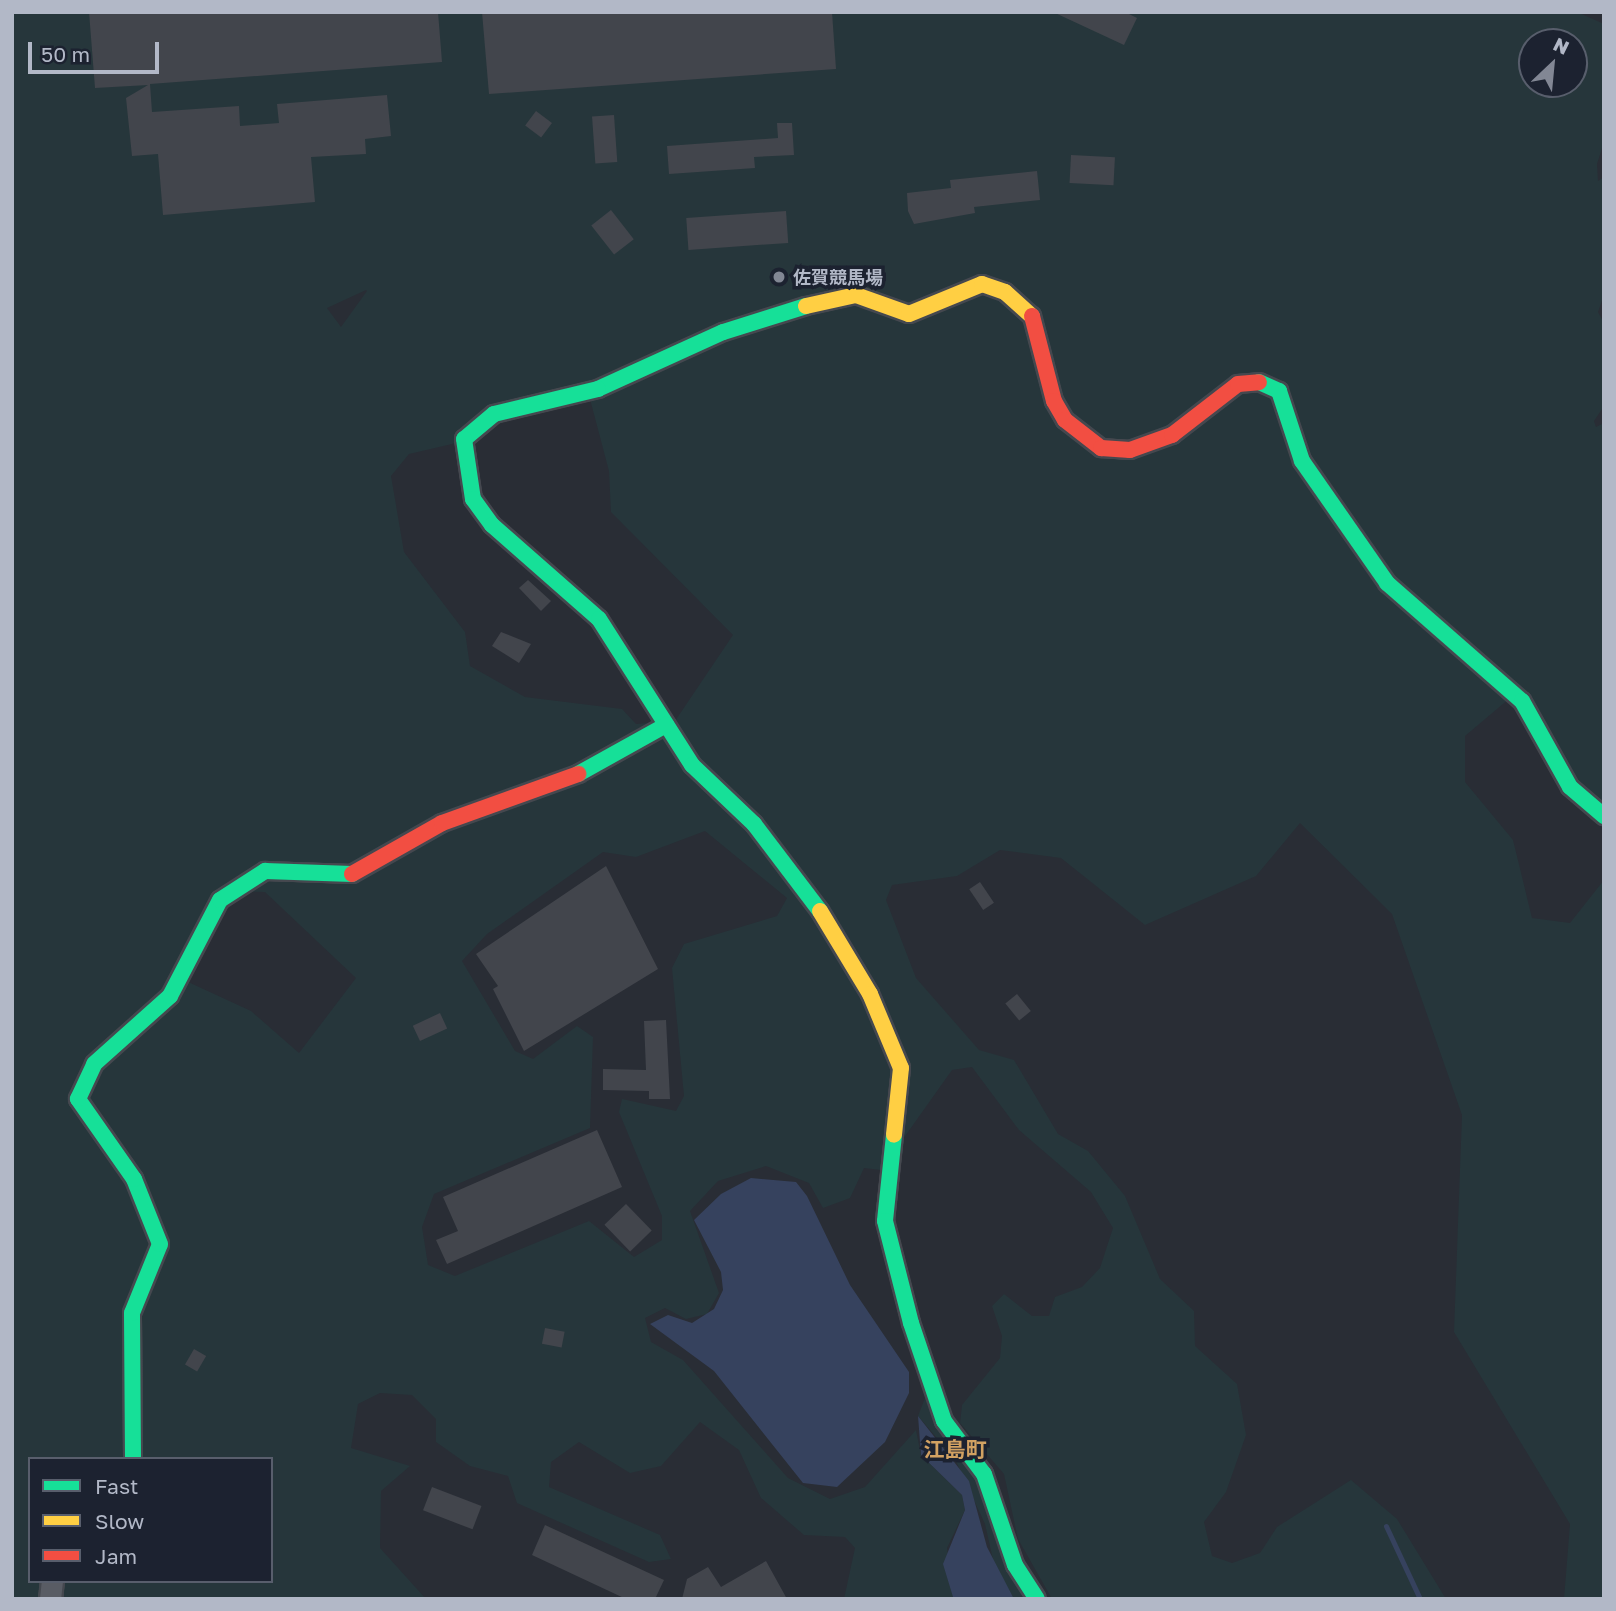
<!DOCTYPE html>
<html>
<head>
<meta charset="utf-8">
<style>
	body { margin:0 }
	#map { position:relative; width:1616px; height:1611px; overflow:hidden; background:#292d35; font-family:"Golos Text","Noto Sans JP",sans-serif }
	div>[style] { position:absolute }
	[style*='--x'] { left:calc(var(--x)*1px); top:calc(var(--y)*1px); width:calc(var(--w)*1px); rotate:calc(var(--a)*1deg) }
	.green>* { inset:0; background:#26363b }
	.water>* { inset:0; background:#36425e }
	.stream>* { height:5px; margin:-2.5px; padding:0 2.5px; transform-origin:2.5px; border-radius:2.5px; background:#36425e }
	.building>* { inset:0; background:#42454c; transform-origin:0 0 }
	.roads { filter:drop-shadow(2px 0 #45484f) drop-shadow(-2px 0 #45484f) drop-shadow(0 2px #45484f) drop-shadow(0 -2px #45484f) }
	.street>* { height:21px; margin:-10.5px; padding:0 10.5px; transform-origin:10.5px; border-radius:10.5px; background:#595c64 }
	.fast>* { height:16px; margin:-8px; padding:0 8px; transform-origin:8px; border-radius:8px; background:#16e098 }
	.slow>* { height:16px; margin:-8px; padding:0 8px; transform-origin:8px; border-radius:8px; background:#ffcf43 }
	.jam>* { height:16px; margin:-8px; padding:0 8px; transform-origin:8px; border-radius:8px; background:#f24e42 }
	.dots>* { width:19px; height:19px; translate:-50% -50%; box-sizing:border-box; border:4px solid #1c2230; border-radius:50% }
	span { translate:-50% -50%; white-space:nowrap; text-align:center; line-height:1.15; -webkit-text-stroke:7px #1c2230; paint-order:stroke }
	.poi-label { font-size:18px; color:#b2b8c7; font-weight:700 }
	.left { translate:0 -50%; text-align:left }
	.quarter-label { font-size:21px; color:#d2a162; font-weight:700 }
	.frame { position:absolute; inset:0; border:14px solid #b2b8c7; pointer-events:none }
	.legend { position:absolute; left:28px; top:1457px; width:245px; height:126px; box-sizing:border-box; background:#1c2230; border:2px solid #585e6c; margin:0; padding:9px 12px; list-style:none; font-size:21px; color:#b2b8c7 }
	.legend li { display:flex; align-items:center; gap:14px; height:35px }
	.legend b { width:35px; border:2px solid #585e6c }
	.north { position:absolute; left:1518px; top:28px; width:70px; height:70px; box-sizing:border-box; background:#1c2230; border:2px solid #585e6c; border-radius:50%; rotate:26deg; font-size:19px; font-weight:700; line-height:28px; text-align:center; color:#b2b8c7 }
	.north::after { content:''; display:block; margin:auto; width:24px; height:32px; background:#828794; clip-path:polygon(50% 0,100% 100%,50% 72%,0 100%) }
	.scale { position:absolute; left:28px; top:42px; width:131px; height:32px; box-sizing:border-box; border:4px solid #b2b8c7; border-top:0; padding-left:9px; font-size:21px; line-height:24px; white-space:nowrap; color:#b2b8c7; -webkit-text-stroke:5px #1c2230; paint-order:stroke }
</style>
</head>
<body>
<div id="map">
	<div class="green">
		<div style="clip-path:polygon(evenodd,12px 12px,1577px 12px,1604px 24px,1604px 142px,1597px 164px,1598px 181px,1604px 177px,1604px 295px,1598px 312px,1604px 323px,1604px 406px,1594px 421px,1596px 427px,1604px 423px,1604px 824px,1510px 698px,1465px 736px,1465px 782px,1513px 840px,1532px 918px,1570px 923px,1604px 880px,1604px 1599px,1564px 1599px,1570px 1524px,1454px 1332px,1462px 1115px,1392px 914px,1300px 823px,1256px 876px,1145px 925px,1061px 858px,1000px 850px,957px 876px,892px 885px,886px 900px,916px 978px,979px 1050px,1014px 1060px,1058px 1134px,1088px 1151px,1125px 1196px,1160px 1279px,1194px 1311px,1195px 1346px,1237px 1384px,1246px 1435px,1226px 1492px,1204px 1522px,1212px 1556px,1232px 1563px,1260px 1553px,1277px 1527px,1351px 1480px,1397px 1519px,1446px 1599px,1052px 1599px,1018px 1539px,1004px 1474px,960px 1423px,962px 1405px,1000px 1358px,1002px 1336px,992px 1306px,1004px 1294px,1032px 1316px,1049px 1316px,1055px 1297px,1082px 1287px,1100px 1268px,1113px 1228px,1091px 1192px,1019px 1130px,972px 1067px,952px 1070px,881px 1170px,864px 1168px,850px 1198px,823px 1208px,809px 1183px,766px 1166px,718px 1181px,690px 1211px,719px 1293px,707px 1314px,686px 1319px,665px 1308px,645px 1318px,651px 1342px,683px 1360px,788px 1478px,830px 1499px,865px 1487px,916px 1430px,921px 1455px,962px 1495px,965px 1510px,947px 1548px,954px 1599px,844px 1599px,855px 1548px,845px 1537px,804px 1535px,761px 1498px,739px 1450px,700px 1422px,661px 1466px,630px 1473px,579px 1442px,551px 1462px,549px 1487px,660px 1535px,671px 1559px,649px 1562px,517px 1503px,508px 1476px,470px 1466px,436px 1442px,436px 1419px,412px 1395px,380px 1393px,358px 1404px,351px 1448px,410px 1466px,381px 1491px,380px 1548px,426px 1599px,12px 1599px,12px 12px,1532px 42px,1574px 42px,1574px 84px,1532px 84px,1532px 42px,12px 12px,366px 290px,367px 291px,341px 327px,327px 308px,366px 290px,12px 12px,586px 384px,609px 471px,611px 512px,733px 635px,675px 721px,636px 724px,622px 709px,525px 697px,470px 666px,465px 632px,404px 552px,391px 476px,409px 454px,452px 444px,586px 384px,12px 12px,705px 831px,787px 898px,777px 916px,684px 944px,672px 968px,684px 1096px,676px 1111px,622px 1099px,619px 1112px,662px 1216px,662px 1240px,634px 1257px,589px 1221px,455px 1276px,428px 1265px,422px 1227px,434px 1194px,590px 1128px,593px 1037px,577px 1026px,533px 1059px,515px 1051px,462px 961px,487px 934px,603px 852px,636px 857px,705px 831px,12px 12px,218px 891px,265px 892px,356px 978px,299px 1053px,251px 1011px,173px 975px,218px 891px,12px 12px,30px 1459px,271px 1459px,271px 1581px,30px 1581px,30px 1459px)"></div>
		<div style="clip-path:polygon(925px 1398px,983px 1479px,1033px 1599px,1014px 1599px,994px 1564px,985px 1524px,955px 1459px,918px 1416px)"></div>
	</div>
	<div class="water">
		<div style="clip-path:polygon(751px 1178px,796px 1182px,807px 1196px,850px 1285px,909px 1372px,909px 1393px,885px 1442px,837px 1487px,803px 1483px,714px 1371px,650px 1324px,668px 1315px,692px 1323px,714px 1309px,723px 1290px,721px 1272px,694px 1220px,721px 1194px)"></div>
		<div style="clip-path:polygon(918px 1416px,969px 1481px,987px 1547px,1014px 1599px,953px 1597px,943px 1564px,965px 1510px,962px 1495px,921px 1455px)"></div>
	</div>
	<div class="stream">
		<div style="--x:1386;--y:1526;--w:81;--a:65"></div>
	</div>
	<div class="building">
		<div style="clip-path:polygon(89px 12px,438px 12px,442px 62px,150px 84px,152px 112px,239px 106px,240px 126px,279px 123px,277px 104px,387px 95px,391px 136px,365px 139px,366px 154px,311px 157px,315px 202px,163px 215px,158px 154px,132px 156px,126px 98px,148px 85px,95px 88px)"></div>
		<div style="clip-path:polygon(482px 12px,832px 12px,836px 69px,489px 94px)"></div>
		<div style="clip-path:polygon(1053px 12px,1125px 12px,1137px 18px,1124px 45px)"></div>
		<div style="left:536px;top:111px;width:20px;height:18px;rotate:37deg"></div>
		<div style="left:614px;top:115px;width:47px;height:22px;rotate:86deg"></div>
		<div style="clip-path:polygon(777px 123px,792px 123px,794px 155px,754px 157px,755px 168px,669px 174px,667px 146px,778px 138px)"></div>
		<div style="left:1071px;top:155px;width:44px;height:28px;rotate:3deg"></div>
		<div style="clip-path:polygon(1037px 171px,1040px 200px,974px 207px,975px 213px,914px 224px,908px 211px,907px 193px,951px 188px,950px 180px)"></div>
		<div style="left:611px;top:210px;width:37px;height:25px;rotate:52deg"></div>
		<div style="left:786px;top:211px;width:32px;height:100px;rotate:86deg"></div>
		<div style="clip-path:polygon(528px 580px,551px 601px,541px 611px,519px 588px)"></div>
		<div style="clip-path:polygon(501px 632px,531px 644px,519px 663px,492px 646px)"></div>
		<div style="clip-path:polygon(606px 866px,658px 969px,524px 1051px,493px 989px,498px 986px,476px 954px)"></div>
		<div style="left:980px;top:882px;width:25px;height:13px;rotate:56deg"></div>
		<div style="left:1017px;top:994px;width:22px;height:15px;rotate:51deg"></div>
		<div style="left:440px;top:1013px;width:17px;height:30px;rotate:65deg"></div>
		<div style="clip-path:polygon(666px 1020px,670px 1099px,649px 1099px,649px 1091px,603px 1090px,603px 1069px,646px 1070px,644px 1021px)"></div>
		<div style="clip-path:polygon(597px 1130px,622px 1187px,447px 1264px,436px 1240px,458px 1231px,443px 1197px)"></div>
		<div style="left:626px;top:1204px;width:37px;height:30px;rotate:46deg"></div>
		<div style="left:545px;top:1328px;width:20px;height:16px;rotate:11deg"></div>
		<div style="left:194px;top:1349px;width:14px;height:18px;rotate:30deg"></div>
		<div style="left:432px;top:1487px;width:53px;height:25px;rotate:21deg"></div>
		<div style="clip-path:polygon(545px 1525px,664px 1580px,655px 1599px,626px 1599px,532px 1555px)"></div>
		<div style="clip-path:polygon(766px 1561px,787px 1599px,682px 1599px,687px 1579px,708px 1567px,721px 1587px)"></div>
	</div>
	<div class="roads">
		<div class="street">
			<div style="--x:50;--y:1599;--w:18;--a:-84"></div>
		</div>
		<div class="fast">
			<div style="--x:806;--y:306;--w:87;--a:162.6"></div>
			<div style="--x:723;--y:332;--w:137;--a:155.5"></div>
			<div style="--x:598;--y:389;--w:107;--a:166.5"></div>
			<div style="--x:494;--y:414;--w:39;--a:140"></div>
			<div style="--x:464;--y:439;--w:61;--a:81.5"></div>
			<div style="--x:473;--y:499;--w:32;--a:54"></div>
			<div style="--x:492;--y:525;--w:142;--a:41.3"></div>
			<div style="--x:599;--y:619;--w:173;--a:57.5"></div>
			<div style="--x:692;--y:765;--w:86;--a:43.6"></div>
			<div style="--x:754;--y:824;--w:109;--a:52.8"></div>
			<div style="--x:1259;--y:382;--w:22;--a:24"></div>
			<div style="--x:1279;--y:391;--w:74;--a:71.8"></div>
			<div style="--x:1302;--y:461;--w:149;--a:55.1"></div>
			<div style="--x:1387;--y:583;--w:179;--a:41.2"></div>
			<div style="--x:1522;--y:701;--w:98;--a:60.8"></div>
			<div style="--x:1570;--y:787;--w:45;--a:40.5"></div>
			<div style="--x:578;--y:774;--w:101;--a:-29.1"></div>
			<div style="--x:894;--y:1135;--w:86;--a:96"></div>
			<div style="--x:885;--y:1221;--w:105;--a:75.7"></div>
			<div style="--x:911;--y:1323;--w:103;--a:71.4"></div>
			<div style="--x:944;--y:1421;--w:66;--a:53"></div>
			<div style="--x:984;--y:1474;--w:96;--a:71.2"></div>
			<div style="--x:1015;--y:1565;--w:40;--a:57.1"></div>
			<div style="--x:133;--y:1459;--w:146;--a:-90.4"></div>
			<div style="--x:132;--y:1313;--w:74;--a:-67.9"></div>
			<div style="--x:160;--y:1244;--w:70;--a:-111.8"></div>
			<div style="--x:134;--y:1179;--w:98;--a:-125"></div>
			<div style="--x:78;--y:1099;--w:38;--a:-65"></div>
			<div style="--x:94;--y:1064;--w:102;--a:-41.8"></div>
			<div style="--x:170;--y:996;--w:108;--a:-62.5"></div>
			<div style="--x:220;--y:900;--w:54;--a:-32.8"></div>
			<div style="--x:265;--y:871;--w:87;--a:2"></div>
		</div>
		<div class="slow">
			<div style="--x:806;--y:306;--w:51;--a:-12.4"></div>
			<div style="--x:856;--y:295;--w:56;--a:19.7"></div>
			<div style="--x:909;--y:314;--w:79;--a:-22.3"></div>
			<div style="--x:982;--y:284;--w:24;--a:19"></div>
			<div style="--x:1005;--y:292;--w:36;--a:42"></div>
			<div style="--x:820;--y:911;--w:97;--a:58.9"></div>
			<div style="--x:870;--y:994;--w:80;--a:67.3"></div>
			<div style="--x:901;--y:1068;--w:67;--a:96"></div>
		</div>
		<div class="jam">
			<div style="--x:1032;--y:316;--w:88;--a:75.5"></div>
			<div style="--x:1054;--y:401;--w:22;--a:60"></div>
			<div style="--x:1065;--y:420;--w:46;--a:37.9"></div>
			<div style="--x:1101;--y:448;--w:29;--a:4"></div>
			<div style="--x:1130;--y:450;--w:45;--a:-19.7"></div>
			<div style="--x:1172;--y:435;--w:83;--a:-37.7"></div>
			<div style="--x:1238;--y:384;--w:21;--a:-5"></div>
			<div style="--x:352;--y:874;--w:103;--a:-29.5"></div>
			<div style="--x:442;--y:823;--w:145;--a:-19.8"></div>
		</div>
	</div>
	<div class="dots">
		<div style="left:779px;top:277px;background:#828794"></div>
	</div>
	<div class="poi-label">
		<span class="left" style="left:793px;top:277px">佐賀競馬場</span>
	</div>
	<div class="quarter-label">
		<span style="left:955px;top:1449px">江島町</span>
	</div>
	<div class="frame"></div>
	<ul class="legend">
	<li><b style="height:9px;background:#16e098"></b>Fast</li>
	<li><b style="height:9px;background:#ffcf43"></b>Slow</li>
	<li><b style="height:9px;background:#f24e42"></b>Jam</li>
	</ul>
	<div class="north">N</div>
	<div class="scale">50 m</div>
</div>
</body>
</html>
